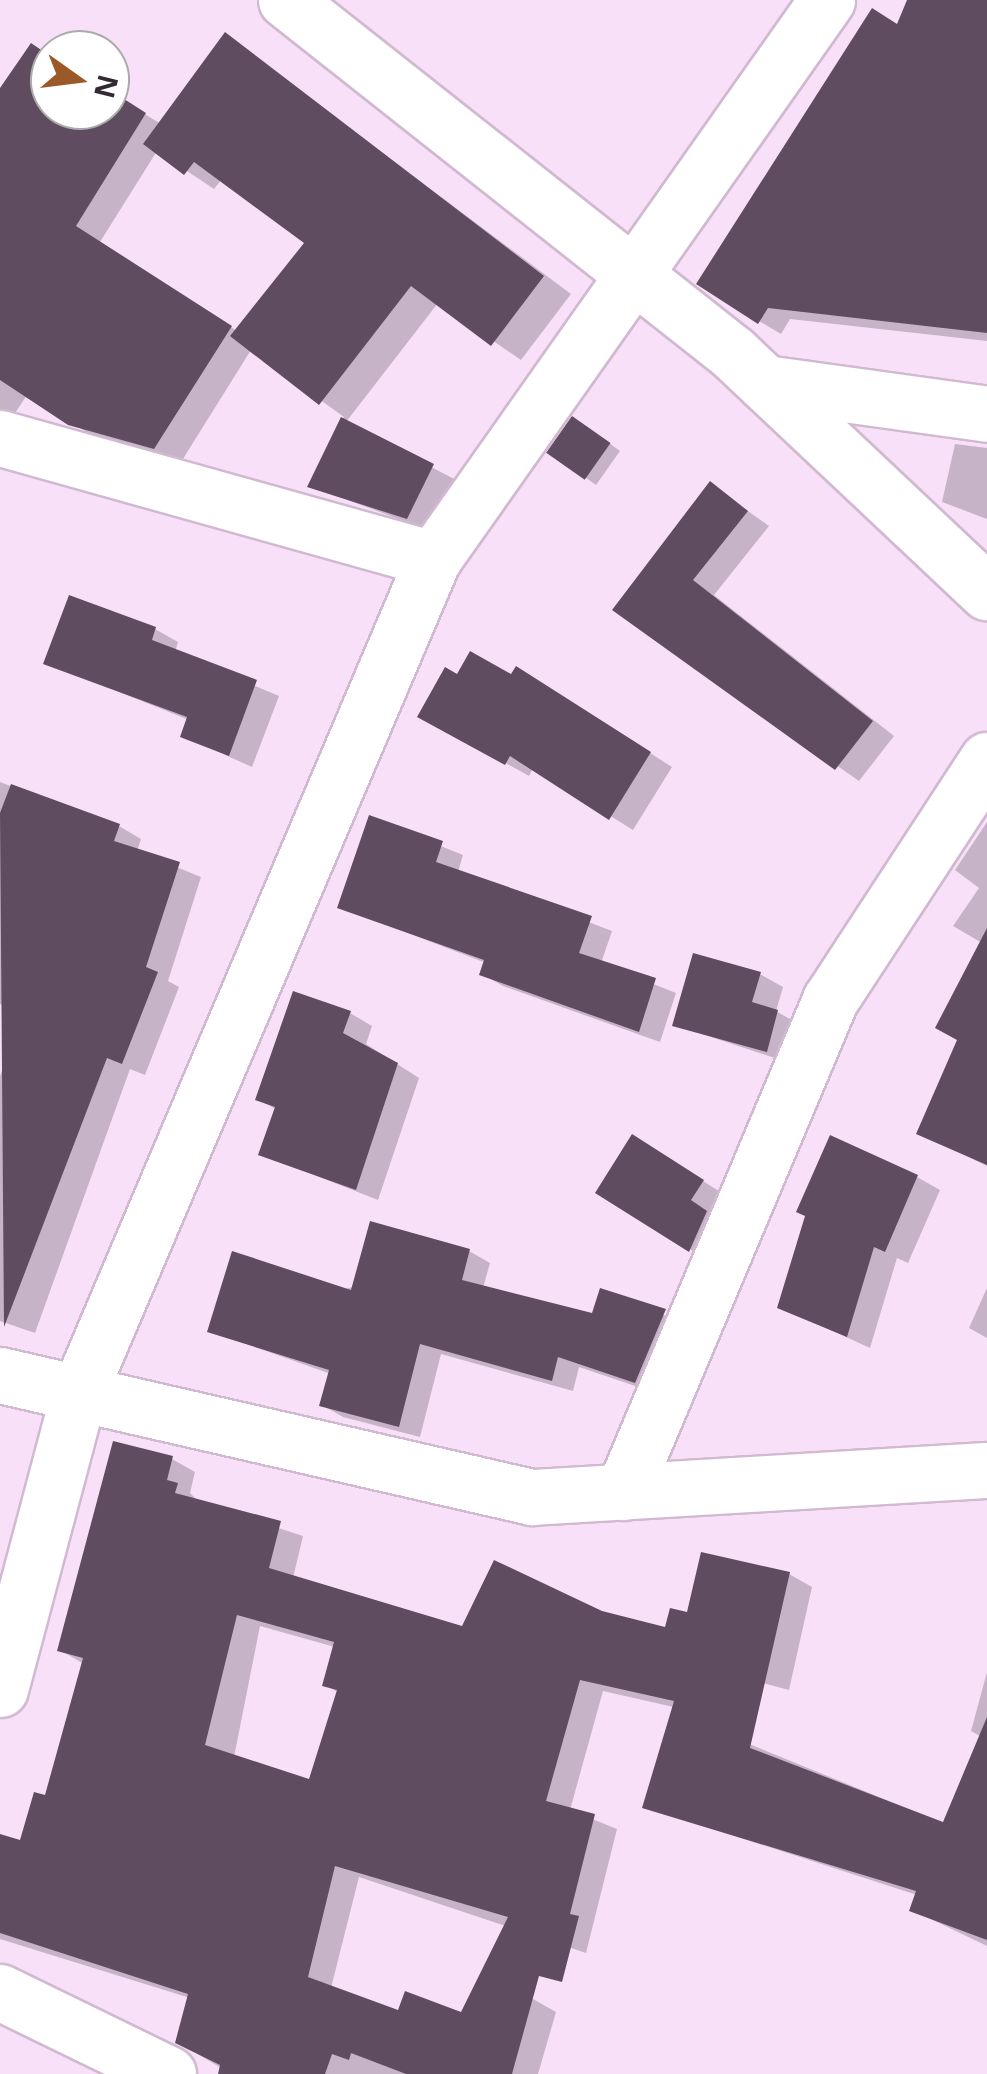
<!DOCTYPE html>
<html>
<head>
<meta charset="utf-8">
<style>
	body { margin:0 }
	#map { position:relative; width:987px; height:2074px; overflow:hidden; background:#f9e0f9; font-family:"Open Sans",sans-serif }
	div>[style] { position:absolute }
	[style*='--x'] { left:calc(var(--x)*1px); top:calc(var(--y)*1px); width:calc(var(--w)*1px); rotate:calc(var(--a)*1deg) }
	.shadow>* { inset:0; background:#0003 }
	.building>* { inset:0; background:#604c60; transform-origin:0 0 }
	.roads { filter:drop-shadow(2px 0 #d1b9d1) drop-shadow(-2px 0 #d1b9d1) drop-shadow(0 2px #d1b9d1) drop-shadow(0 -2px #d1b9d1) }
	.minor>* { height:55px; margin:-27.5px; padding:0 27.5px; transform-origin:27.5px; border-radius:27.5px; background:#fff }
	.trunk>* { height:55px; margin:-27.5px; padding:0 27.5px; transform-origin:27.5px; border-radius:27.5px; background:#fff }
	span { translate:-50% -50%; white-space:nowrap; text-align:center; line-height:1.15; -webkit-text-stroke:10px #fff; paint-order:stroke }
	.north { position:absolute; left:30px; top:30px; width:100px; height:100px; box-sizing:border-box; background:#fff; border:2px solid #adaaad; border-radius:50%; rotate:104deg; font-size:28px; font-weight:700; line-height:40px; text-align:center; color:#332a33 }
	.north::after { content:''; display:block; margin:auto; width:35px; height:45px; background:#9b5927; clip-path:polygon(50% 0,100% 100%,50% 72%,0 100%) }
</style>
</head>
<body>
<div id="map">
	<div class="shadow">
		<div style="clip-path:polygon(909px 0,987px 0,987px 341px,790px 319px,781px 334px,759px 321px)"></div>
		<div style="clip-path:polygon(evenodd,226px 36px,571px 294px,521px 360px,438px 303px,346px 422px,456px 480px,431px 531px,310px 486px,344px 417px,251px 350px,181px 462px,96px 438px,27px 395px,0 436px,0 89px,50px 57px,50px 110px,110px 110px,110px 93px,161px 124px,226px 36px,157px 151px,214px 189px,222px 179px,307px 242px,237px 331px,100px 242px,157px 151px)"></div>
		<div style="clip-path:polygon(584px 425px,620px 451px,596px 485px,550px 452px)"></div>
		<div style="clip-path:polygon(955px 444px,987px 448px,987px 519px,942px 502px)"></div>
		<div style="clip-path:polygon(710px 484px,769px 526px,714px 595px,894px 736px,859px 781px,615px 610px)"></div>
		<div style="clip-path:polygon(70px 598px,155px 629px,178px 642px,175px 652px,279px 696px,252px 767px,183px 736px,189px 720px,47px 663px)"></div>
		<div style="clip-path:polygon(458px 677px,539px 682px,672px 767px,633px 830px,533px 768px,529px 776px,421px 716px)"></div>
		<div style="clip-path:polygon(0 782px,119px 826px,141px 839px,137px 851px,201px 877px,168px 981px,179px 987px,145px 1075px,130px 1069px,35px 1333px,0 1321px,0 1076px,24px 1014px,0 1004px)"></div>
		<div style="clip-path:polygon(371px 818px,463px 855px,458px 872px,612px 931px,601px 963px,676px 993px,660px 1042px,503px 986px,482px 974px,486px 963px,340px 907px)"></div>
		<div style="clip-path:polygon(987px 822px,987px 1166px,919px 1133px,960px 1039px,982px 943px,953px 926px,979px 888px,955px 870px)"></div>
		<div style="clip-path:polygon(760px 974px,783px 987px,776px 1011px,800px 1025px,790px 1063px,675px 1025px)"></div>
		<div style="clip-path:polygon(350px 1013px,372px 1026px,366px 1044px,419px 1078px,378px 1200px,261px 1154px,277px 1110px,258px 1099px)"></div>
		<div style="clip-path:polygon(656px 1151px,725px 1195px,712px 1263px,599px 1192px)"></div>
		<div style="clip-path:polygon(917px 1177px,940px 1190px,908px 1263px,897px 1258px,870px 1348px,780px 1307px)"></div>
		<div style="clip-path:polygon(469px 1251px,490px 1263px,483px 1288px,593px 1316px,602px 1291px,686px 1324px,656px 1393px,579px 1367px,573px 1391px,441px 1354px,420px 1437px,343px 1417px,322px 1405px,331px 1374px,210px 1331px)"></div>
		<div style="clip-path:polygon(987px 1288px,987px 1338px,969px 1328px)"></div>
		<div style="clip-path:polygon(evenodd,172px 1459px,195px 1472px,190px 1493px,199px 1502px,303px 1536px,293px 1578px,464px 1629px,601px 1613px,667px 1630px,789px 1574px,812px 1587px,789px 1690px,744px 1678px,731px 1720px,603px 1691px,570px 1810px,617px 1829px,586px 1953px,359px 1877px,331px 1988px,400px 2013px,462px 2015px,533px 1999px,556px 2012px,538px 2074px,231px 2074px,178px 2042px,190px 1998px,0 1939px,0 1837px,22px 1843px,47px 1798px,84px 1664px,60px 1650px,172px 1459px,260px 1626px,335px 1647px,324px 1684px,339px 1693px,311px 1782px,233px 1762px,260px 1626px)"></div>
		<div style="clip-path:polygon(987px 1672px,987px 1740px,971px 1731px)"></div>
		<div style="clip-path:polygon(673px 1713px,987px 1841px,987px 1946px,912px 1910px,917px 1895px,645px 1807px)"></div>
	</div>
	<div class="building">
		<div style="clip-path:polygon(907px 0,987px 0,987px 333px,768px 308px,758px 324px,696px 284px,872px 8px,897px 24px)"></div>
		<div style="clip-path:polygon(225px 32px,544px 276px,491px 346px,411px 286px,319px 405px,230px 336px,304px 243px,194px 162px,184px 175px,143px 144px)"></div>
		<div style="clip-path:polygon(31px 43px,50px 56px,50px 110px,110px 110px,110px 90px,146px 113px,76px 226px,232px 326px,154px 449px,68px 425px,0 380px,0 88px)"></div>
		<div style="left:572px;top:416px;width:47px;height:45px;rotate:35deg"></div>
		<div style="clip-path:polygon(341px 417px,434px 464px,407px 519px,307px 487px)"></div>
		<div style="clip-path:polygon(710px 481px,748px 511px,693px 580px,873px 721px,835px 770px,612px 610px)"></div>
		<div style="clip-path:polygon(69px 595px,156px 627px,152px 640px,257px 680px,229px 756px,180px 737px,187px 717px,43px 664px)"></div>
		<div style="clip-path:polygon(470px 651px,511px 674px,516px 666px,651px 752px,609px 820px,510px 756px,505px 765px,417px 717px,445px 667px,457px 674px)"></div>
		<div style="clip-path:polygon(11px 784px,120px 824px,114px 841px,180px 862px,146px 967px,158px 972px,122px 1064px,107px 1058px,4px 1327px,0 813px)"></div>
		<div style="clip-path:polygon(369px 815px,443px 841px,436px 862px,592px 916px,579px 953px,656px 978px,639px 1032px,479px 975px,484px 960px,337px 908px)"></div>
		<div style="clip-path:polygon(987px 928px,987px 1165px,916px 1134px,957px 1040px,935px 1028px)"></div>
		<div style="clip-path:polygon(693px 953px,761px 972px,752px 1002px,778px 1010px,767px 1052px,672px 1026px)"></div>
		<div style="clip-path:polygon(293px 991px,351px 1011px,343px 1033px,398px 1063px,356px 1190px,258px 1155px,275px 1107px,255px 1100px)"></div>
		<div style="clip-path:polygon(632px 1134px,704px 1180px,691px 1200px,707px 1211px,689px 1252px,595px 1193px)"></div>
		<div style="clip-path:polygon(830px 1135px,918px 1175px,885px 1252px,874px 1247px,847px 1337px,777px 1308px,805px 1216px,796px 1212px)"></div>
		<div style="clip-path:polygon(370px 1221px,470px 1249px,462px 1280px,592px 1313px,600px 1288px,666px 1309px,635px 1383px,558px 1357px,552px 1381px,420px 1344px,399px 1427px,319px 1406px,329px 1370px,207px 1332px,232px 1251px,351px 1290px)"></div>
		<div style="clip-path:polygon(evenodd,113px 1441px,173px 1456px,167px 1480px,178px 1483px,175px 1493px,281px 1521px,269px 1568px,462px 1626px,494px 1560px,602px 1611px,665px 1627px,670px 1608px,687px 1612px,701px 1552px,790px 1572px,750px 1748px,943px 1822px,987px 1717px,987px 1940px,909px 1911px,916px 1891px,642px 1808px,674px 1701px,580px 1680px,546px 1801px,595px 1814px,570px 1914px,579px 1916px,562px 1982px,539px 1976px,512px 2074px,406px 2074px,351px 2053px,349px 2060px,332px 2054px,325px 2074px,218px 2074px,220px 2065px,175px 2043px,188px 1994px,0 1933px,0 1834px,20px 1840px,34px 1792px,45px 1795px,83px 1658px,57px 1651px,113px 1441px,237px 1615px,334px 1642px,322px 1686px,337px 1690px,309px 1779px,205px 1745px,237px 1615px,113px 1441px,335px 1866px,508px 1917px,461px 2012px,405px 1991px,398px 2010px,308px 1977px,335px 1866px)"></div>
	</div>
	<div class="roads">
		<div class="minor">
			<div style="--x:765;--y:383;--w:224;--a:7.9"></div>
			<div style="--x:0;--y:438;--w:450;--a:15.6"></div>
			<div style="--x:0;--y:1375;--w:546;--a:12.92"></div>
			<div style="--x:532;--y:1497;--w:456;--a:-3.4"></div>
			<div style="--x:623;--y:1492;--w:534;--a:-67.18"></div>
			<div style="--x:830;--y:1000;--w:287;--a:-56.8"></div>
			<div style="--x:0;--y:1689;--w:307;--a:-75.1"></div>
			<div style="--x:79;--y:1392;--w:905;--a:-66.98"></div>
			<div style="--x:433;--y:559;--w:684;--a:-54.82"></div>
			<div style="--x:0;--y:1992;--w:187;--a:26"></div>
		</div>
		<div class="trunk">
			<div style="--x:286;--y:0;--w:570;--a:38.3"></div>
			<div style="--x:733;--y:353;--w:349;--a:43.3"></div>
		</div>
	</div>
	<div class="north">N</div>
</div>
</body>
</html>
